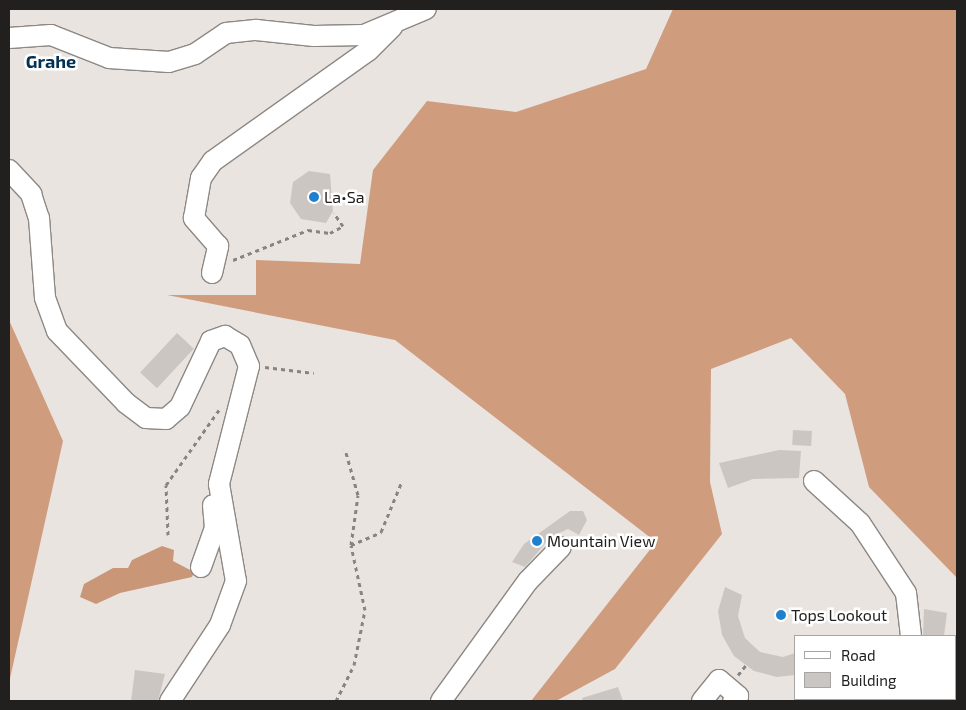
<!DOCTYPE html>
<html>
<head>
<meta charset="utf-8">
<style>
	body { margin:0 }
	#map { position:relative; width:966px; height:710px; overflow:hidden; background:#eae4e0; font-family:"Exo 2",sans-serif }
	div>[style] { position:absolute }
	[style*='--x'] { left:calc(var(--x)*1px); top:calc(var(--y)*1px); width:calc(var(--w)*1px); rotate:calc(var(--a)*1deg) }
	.forest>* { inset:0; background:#cf9d7e }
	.water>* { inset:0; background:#c99778 }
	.building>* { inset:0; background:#ccc6c3; transform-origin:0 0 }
	.path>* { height:3px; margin-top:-1.5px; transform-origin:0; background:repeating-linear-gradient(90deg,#888481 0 4px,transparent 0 8px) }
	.roads { filter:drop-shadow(1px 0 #8d8884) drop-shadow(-1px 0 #8d8884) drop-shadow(0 1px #8d8884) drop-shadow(0 -1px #8d8884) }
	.minor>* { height:20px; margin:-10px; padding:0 10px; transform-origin:10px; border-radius:10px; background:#fff }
	.dots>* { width:14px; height:14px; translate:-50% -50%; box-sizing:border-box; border:2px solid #fff; border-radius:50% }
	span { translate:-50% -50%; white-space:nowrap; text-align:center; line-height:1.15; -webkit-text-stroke:5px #fff; paint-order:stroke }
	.poi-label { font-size:16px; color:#22201f }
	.left { translate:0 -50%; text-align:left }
	.neighbourhood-label { font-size:18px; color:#013154; font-weight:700 }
	.frame { position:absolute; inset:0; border:10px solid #22201f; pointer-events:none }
	.legend { position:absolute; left:794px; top:635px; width:162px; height:65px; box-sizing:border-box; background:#fff; border:1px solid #a7a6a5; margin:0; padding:6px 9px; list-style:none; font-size:15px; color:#22201f }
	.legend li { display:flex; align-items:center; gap:10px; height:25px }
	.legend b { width:25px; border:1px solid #a7a6a5 }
</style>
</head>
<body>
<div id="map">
	<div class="forest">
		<div style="clip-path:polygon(673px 9px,957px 9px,957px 578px,869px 487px,845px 394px,791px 338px,711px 369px,710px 482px,722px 534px,615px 669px,556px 701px,531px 701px,656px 542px,395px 340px,167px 295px,256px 295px,256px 260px,360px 264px,373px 170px,427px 101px,516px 112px,646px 69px)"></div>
		<div style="clip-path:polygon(9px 320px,63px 441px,9px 683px)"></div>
	</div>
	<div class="water">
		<div style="clip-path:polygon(162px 546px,174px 550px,173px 561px,194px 572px,192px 577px,120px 593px,96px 604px,80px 597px,84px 584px,113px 568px,128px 568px,132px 560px)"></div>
	</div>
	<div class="building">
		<div style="clip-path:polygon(309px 171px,330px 174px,333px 211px,326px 223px,301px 219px,290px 203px,293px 182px)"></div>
		<div style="left:177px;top:333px;width:23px;height:54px;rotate:43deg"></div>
		<div style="left:793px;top:430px;width:19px;height:15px;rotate:3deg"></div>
		<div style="clip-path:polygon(779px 450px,801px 451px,799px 478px,753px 479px,728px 488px,719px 463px)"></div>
		<div style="clip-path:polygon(570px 511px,583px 511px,587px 520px,579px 535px,568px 529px,551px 537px,525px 567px,512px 562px,524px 544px)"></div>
		<div style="clip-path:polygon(725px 587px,742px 595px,738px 616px,745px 638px,760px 652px,783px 657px,795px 653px,795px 675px,777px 677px,754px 671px,734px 656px,722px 635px,718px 611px)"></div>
		<div style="clip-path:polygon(924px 609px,947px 613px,944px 636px,923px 636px)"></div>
		<div style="clip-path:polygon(135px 670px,165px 674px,158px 701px,131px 701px)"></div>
		<div style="clip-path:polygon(618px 687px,623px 701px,583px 701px,582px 698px)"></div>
	</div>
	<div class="path">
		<div style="--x:233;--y:260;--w:81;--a:-21.8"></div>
		<div style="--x:308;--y:230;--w:22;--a:8"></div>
		<div style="--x:330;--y:233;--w:15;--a:-28"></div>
		<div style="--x:343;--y:226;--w:16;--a:-125"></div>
		<div style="--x:265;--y:367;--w:49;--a:7"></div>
		<div style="--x:168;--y:535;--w:50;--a:-92.3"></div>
		<div style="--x:166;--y:485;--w:92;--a:-54.8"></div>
		<div style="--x:351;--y:545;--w:33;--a:-23"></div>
		<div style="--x:381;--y:532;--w:55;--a:-67.6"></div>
		<div style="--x:738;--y:675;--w:13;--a:-51"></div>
		<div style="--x:336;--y:701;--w:40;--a:-63.4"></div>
		<div style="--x:354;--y:665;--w:56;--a:-78.7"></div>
		<div style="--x:365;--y:610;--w:66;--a:-102.2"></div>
		<div style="--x:351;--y:545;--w:50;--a:-82"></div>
		<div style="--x:358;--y:495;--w:48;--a:-105.8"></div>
	</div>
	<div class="roads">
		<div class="minor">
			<div style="--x:9;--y:38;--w:42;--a:-4.1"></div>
			<div style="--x:51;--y:35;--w:62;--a:21.6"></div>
			<div style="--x:109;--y:58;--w:60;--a:3.8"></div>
			<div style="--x:169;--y:62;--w:27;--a:-17"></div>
			<div style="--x:195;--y:54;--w:37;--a:-34"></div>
			<div style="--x:226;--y:33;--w:30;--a:-6"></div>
			<div style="--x:256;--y:30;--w:58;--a:5.9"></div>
			<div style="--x:314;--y:36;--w:50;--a:-1.1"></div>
			<div style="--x:364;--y:35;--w:67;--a:-22.8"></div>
			<div style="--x:9;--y:170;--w:33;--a:47"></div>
			<div style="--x:31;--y:194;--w:25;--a:72"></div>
			<div style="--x:39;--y:218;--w:80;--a:85.7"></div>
			<div style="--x:45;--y:298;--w:35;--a:70"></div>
			<div style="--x:57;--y:331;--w:100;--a:46.2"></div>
			<div style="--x:126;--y:403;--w:25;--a:37"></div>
			<div style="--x:146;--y:418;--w:20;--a:3"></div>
			<div style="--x:166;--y:419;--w:18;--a:-41"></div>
			<div style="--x:180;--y:407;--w:73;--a:-64.8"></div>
			<div style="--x:211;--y:341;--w:15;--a:-20"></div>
			<div style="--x:225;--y:336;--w:17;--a:31"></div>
			<div style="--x:240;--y:345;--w:23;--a:67"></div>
			<div style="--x:249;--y:366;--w:122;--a:104.3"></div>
			<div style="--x:219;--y:484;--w:98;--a:80.1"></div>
			<div style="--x:236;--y:581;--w:47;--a:110"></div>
			<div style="--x:220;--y:625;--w:91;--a:123.3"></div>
			<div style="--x:212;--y:273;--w:28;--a:-77"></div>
			<div style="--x:218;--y:246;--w:37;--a:-131"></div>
			<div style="--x:194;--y:218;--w:41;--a:-80.1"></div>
			<div style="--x:201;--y:178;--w:21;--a:-55"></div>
			<div style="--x:213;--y:161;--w:190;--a:-35.4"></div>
			<div style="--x:368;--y:51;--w:34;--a:-45"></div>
			<div style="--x:814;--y:481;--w:62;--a:42.4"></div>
			<div style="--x:860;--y:523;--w:84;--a:56.7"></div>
			<div style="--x:906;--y:593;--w:43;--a:83.4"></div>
			<div style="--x:201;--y:567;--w:41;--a:-70.3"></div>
			<div style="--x:215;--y:528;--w:23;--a:-95"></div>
			<div style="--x:955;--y:683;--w:2;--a:27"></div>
			<div style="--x:441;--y:701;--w:148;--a:-54.1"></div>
			<div style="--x:528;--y:581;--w:47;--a:-45.9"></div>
			<div style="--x:702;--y:701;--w:27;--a:-51"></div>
			<div style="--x:719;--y:680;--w:25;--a:40"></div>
			<div style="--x:738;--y:696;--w:7;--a:135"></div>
			<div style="--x:905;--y:701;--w:4;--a:-34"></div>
		</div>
	</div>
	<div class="dots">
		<div style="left:314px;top:197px;background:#1f81cd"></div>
		<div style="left:537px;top:541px;background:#1f81cd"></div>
		<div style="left:781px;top:615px;background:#1f81cd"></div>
	</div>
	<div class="poi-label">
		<span class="left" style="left:324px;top:197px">La•Sa</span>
		<span class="left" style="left:547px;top:541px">Mountain View</span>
		<span class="left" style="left:791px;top:615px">Tops Lookout</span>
	</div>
	<div class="neighbourhood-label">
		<span style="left:51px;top:61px">Grahe</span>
	</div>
	<div class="frame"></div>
	<ul class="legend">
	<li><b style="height:6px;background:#fff"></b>Road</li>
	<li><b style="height:14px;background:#ccc6c3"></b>Building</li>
	</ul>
</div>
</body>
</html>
